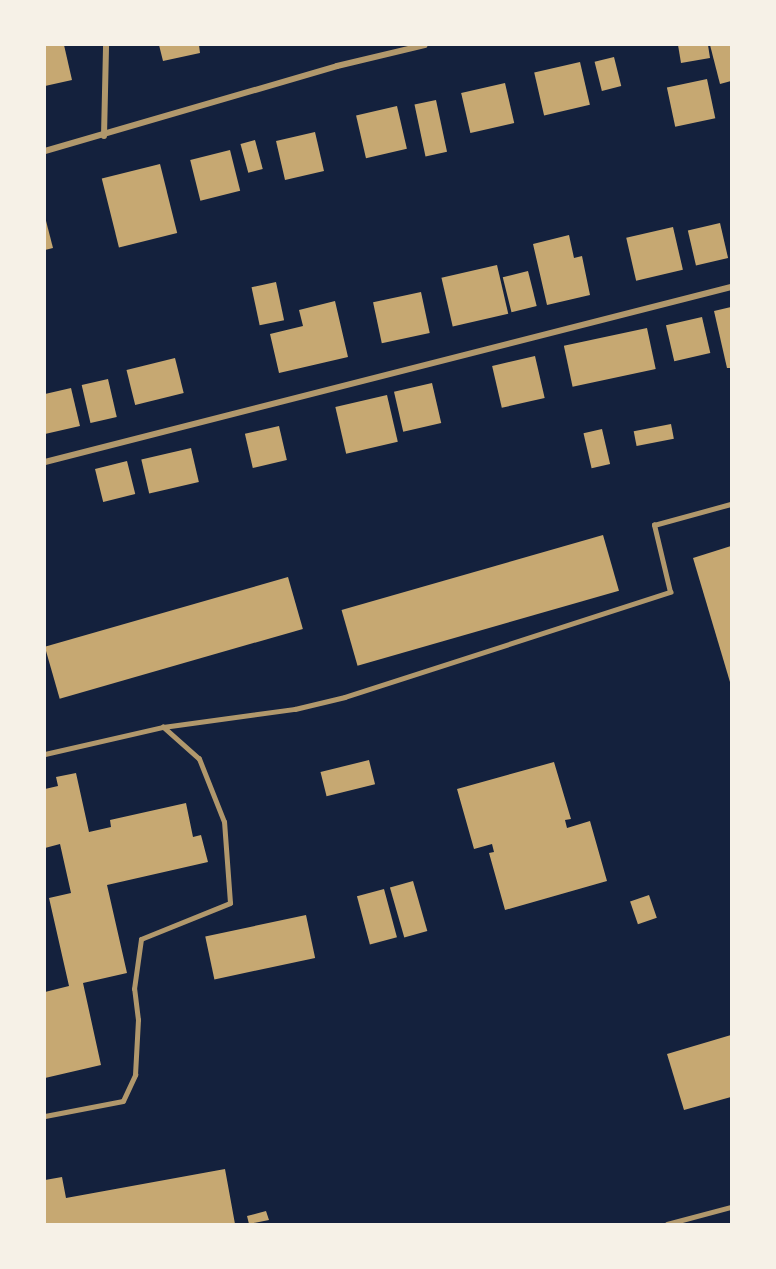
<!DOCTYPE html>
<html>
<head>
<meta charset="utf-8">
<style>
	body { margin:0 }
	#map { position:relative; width:776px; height:1269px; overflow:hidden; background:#14213d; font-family:"IBM Plex Sans",sans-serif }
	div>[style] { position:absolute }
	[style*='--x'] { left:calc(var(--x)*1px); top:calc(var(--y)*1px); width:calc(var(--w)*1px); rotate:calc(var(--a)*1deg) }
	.building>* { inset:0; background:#c6a872; transform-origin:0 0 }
	.service>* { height:4.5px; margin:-2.25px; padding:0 2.25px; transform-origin:2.25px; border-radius:2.25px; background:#b1986c }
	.minor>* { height:6px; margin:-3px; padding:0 3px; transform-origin:3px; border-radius:3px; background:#b1986c }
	span { translate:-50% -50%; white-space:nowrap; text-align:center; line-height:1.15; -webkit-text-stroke:4.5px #f6f1e7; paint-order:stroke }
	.frame { position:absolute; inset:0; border:46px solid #f6f1e7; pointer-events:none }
</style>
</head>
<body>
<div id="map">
	<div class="building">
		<div style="clip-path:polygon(45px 45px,64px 45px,72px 80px,45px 86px)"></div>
		<div style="clip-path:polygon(159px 45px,199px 45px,200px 53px,163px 61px)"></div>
		<div style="clip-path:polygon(678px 45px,708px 45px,710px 58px,681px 63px)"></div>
		<div style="clip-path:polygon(710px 45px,731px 45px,731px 81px,720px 84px)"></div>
		<div style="left:614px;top:57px;width:30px;height:20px;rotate:76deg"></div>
		<div style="left:580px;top:62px;width:44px;height:47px;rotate:77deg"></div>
		<div style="left:707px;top:79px;width:40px;height:41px;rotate:78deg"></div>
		<div style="left:505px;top:83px;width:41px;height:45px;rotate:77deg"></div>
		<div style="left:436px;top:100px;width:53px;height:22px;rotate:78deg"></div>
		<div style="left:397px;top:106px;width:44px;height:42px;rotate:77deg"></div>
		<div style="left:315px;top:132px;width:40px;height:40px;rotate:77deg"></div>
		<div style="left:255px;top:140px;width:30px;height:15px;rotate:75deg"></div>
		<div style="left:230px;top:150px;width:42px;height:41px;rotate:76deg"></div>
		<div style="left:160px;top:164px;width:71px;height:60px;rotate:76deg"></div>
		<div style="clip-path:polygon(45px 217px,53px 248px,45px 250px)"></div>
		<div style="left:720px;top:223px;width:36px;height:33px;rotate:77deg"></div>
		<div style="left:673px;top:227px;width:44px;height:48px;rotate:77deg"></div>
		<div style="clip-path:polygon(569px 235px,574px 258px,582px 256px,590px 295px,547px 305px,533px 244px)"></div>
		<div style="left:497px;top:265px;width:50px;height:57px;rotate:77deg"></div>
		<div style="left:528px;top:271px;width:36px;height:26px;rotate:76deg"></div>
		<div style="left:276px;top:282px;width:39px;height:25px;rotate:78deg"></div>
		<div style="left:421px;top:292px;width:42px;height:49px;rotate:78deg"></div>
		<div style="clip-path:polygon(335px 301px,348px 357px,279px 373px,270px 334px,303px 326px,299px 310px)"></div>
		<div style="clip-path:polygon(731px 307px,731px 368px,727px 368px,714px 311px)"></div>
		<div style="left:702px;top:317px;width:37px;height:37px;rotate:77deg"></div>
		<div style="left:647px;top:328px;width:42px;height:85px;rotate:78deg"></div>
		<div style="left:535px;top:356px;width:43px;height:44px;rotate:77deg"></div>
		<div style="left:175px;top:358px;width:36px;height:50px;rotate:76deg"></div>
		<div style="left:108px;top:379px;width:39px;height:27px;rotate:77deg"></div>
		<div style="left:432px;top:383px;width:41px;height:39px;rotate:77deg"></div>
		<div style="clip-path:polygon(71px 388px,80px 426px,45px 434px,45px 394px)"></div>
		<div style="left:387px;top:395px;width:48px;height:53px;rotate:77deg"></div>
		<div style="left:671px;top:424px;width:15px;height:38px;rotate:79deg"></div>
		<div style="left:279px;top:426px;width:35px;height:35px;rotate:77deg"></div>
		<div style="left:602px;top:429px;width:36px;height:19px;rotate:77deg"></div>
		<div style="left:191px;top:448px;width:35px;height:51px;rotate:77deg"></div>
		<div style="left:127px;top:461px;width:34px;height:33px;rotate:76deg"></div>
		<div style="left:603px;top:535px;width:58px;height:272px;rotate:74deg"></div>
		<div style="clip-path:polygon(731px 546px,731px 682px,730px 682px,693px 558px)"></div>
		<div style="left:288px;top:577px;width:54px;height:253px;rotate:74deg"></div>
		<div style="left:369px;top:760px;width:25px;height:50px;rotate:76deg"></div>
		<div style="clip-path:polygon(554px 762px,571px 819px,565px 820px,567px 828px,590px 821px,607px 881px,505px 910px,489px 853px,494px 852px,492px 844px,474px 849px,457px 789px)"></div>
		<div style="clip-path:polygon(76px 773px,89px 832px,111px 827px,110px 820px,186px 803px,193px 837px,201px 835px,208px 862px,107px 885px,127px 973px,83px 983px,101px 1065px,45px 1078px,45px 992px,69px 986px,49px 898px,71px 893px,60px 844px,45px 848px,45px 789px,58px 786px,56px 777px)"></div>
		<div style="left:413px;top:881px;width:52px;height:24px;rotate:74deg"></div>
		<div style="left:384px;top:889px;width:50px;height:28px;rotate:75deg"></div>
		<div style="left:649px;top:895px;width:24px;height:20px;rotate:71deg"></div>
		<div style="left:306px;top:915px;width:44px;height:103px;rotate:78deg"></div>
		<div style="clip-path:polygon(731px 1035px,731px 1097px,684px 1110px,667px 1054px)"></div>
		<div style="clip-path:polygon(225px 1169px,235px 1224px,45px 1224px,45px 1180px,62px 1177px,66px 1198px)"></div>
		<div style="clip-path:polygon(266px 1211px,269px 1220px,249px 1224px,247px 1216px)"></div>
	</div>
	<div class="service">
		<div style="--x:45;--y:754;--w:121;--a:-12.9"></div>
		<div style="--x:163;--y:727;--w:133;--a:-7.8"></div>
		<div style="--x:295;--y:709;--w:51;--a:-13.5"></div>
		<div style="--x:345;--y:697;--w:342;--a:-17.9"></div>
		<div style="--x:670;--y:592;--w:69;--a:-103.4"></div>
		<div style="--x:654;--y:525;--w:80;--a:-15.3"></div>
		<div style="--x:45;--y:1116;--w:79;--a:-10.9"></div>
		<div style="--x:123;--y:1101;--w:29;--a:-65"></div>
		<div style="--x:135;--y:1075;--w:55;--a:-86.9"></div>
		<div style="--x:138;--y:1020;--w:31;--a:-97"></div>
		<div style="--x:134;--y:989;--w:50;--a:-82"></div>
		<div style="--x:141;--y:939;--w:96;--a:-22"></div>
		<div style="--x:230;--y:903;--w:81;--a:-94.2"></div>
		<div style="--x:224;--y:822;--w:68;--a:-111.6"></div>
		<div style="--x:199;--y:759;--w:48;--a:-138.4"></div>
		<div style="--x:667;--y:1224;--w:66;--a:-14.9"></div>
	</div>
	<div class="minor">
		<div style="--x:104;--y:136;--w:91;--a:-88.7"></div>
		<div style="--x:45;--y:151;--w:304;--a:-16.2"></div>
		<div style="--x:337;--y:66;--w:90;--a:-13.4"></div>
		<div style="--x:45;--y:462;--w:708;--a:-14.31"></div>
	</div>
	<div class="frame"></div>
</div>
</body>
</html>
